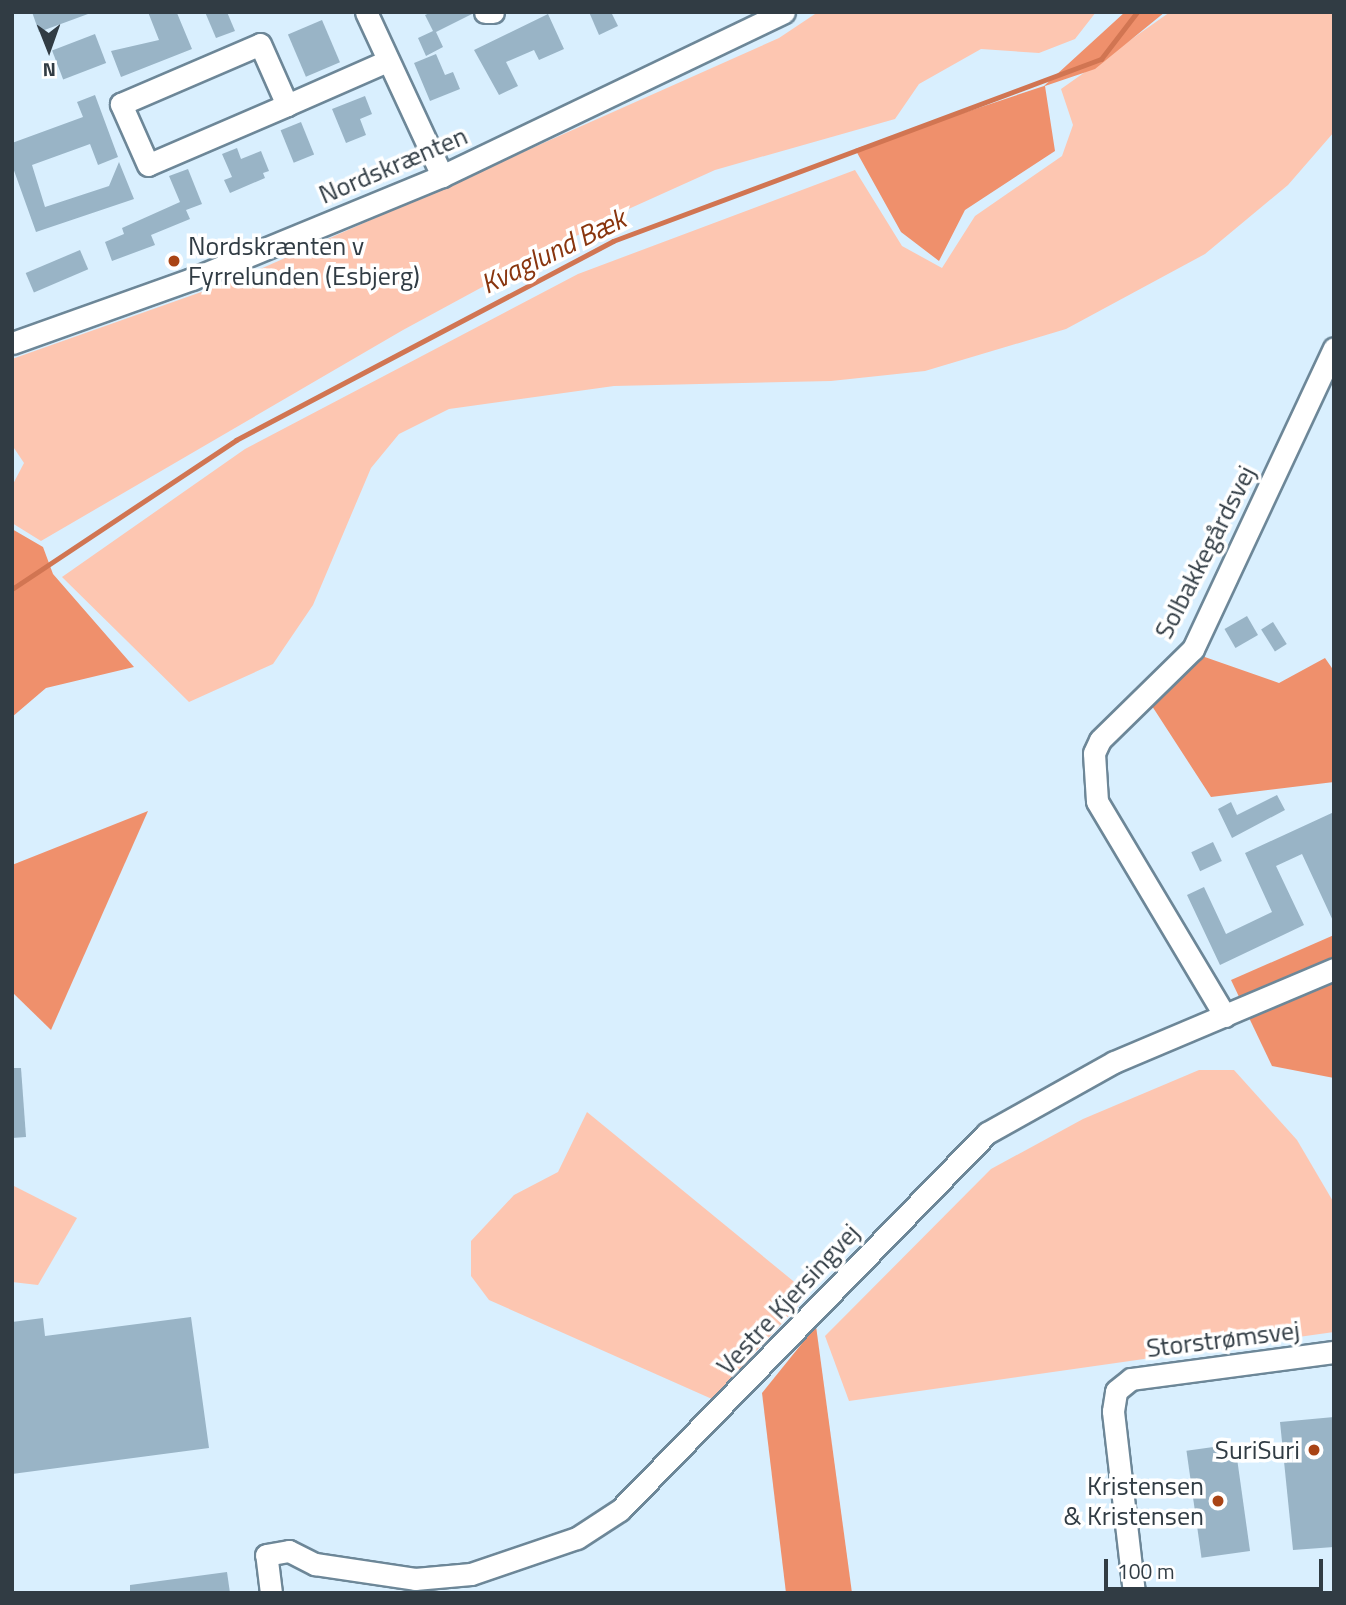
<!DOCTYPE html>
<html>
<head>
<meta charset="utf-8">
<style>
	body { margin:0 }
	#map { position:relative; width:1346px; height:1605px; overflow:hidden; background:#d9effe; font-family:"Titillium Web",sans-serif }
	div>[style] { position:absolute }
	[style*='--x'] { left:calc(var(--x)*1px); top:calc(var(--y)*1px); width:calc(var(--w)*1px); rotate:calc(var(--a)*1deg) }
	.green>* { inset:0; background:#fdc6b1 }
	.forest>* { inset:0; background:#ef906c }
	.stream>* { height:4.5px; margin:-2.25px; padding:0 2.25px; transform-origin:2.25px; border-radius:2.25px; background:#d17552 }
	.building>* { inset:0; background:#99b4c6; transform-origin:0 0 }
	.roads { filter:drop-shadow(2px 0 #6d8798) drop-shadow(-2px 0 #6d8798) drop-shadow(0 2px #6d8798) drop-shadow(0 -2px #6d8798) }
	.minor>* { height:21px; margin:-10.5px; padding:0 10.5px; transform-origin:10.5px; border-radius:10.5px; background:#fff }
	.dots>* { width:19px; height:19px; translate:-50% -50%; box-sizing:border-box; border:4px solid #fff; border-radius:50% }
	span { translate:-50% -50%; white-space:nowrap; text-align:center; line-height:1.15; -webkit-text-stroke:7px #fff; paint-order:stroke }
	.street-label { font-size:26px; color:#313c44 }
	.poi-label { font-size:26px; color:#313c44 }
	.left { translate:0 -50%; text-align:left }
	.right { translate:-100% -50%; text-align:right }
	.water-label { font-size:28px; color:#89350e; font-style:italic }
	.frame { position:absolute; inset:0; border:14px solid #313c44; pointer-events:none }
	.north { position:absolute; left:14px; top:14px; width:70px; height:70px; -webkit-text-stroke:5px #fff; paint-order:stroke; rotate:179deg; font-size:19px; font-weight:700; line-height:28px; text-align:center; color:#313c44 }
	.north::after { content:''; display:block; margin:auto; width:24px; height:32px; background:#313c44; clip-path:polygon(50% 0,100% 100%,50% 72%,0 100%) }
	.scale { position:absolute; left:1104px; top:1559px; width:219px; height:32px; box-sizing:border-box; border:4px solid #313c44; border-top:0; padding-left:9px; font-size:21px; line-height:24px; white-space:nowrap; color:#313c44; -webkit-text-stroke:5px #fff; paint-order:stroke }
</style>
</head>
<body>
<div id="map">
	<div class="green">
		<div style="clip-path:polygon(818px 12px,1096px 12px,1075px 39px,1039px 53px,981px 49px,919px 84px,895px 119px,715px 170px,613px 216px,403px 330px,41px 541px,12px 523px,12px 486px,24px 463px,12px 445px,12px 359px,238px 279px,779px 38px)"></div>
		<div style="clip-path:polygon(1170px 12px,1334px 12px,1334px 132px,1288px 185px,1205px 254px,1066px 329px,925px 371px,831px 381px,614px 386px,449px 409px,399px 434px,371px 468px,313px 605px,273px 664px,189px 702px,62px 577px,245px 449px,578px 274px,855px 170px,902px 246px,942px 268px,975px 216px,1062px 156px,1073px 125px,1061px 89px)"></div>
		<div style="clip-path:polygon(1199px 1070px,1234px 1070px,1297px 1140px,1334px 1203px,1334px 1332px,849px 1401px,825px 1336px,991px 1169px,1083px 1119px)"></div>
		<div style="clip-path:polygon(587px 1112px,809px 1294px,712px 1399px,489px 1300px,471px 1276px,471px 1241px,514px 1195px,558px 1172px)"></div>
		<div style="clip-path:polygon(12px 1185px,77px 1218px,38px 1285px,12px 1282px)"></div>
	</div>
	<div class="forest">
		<div style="clip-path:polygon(1125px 12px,1165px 12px,1095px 69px,1045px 86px,1055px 151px,965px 210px,939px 261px,901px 232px,855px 149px,1044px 86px)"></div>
		<div style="clip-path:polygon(12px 529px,43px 547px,53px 574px,134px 667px,46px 688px,12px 717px)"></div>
		<div style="clip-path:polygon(1199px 655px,1279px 683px,1325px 658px,1334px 671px,1334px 782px,1211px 797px,1152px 706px)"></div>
		<div style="clip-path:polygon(148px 811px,51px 1030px,12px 992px,12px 865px)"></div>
		<div style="clip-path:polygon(1334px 935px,1334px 1078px,1272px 1066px,1231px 980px)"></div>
		<div style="clip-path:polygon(816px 1326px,852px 1593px,786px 1593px,762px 1393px)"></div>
	</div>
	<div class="stream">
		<div style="--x:12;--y:589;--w:269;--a:-33.6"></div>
		<div style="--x:236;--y:440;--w:426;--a:-27.8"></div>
		<div style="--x:613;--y:241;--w:521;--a:-20.45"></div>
		<div style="--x:1101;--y:59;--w:59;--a:-52.5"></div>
	</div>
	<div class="building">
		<div style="clip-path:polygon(32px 12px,88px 12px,88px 14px,39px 32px)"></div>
		<div style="clip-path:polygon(148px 12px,177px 13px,192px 49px,121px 77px,111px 51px,159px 40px)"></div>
		<div style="clip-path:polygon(205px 12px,227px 12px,235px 31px,216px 38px)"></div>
		<div style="clip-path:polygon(432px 12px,472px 14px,436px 32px,443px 47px,426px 56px,418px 38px,433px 31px,425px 15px)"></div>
		<div style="clip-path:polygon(589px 12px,611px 12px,618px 26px,599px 35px)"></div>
		<div style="clip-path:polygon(548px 14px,564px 49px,539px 60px,534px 50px,506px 62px,518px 86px,499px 95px,474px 50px)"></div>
		<div style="left:322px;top:20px;width:46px;height:37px;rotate:67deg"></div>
		<div style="left:95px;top:34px;width:31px;height:46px;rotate:69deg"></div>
		<div style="clip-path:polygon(436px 54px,445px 75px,453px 72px,460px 89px,430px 101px,414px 63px)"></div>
		<div style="clip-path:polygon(95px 95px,118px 157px,98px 165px,90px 144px,32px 165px,45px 207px,109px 186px,119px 162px,134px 199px,36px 232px,12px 165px,12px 143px,83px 117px,77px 102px)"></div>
		<div style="clip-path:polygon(365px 96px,372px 114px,360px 119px,366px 135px,346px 143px,332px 109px)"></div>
		<div style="left:301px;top:122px;width:35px;height:22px;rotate:68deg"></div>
		<div style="clip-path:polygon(237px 148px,241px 159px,261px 151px,269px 171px,263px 173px,265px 178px,230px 193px,224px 180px,232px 177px,222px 154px)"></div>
		<div style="clip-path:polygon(188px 169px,202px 204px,186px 210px,190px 219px,151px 235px,155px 245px,112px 261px,105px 242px,124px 234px,122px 228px,180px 202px,169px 176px)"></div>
		<div style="left:80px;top:250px;width:21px;height:59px;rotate:67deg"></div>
		<div style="left:1247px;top:616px;width:22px;height:26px;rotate:60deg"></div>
		<div style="left:1273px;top:622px;width:26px;height:14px;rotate:58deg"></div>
		<div style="clip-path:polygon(1277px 795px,1285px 810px,1232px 838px,1218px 809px,1231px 802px,1237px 815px)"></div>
		<div style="clip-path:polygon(1334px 812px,1334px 923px,1302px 854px,1276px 866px,1304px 925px,1220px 965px,1187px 895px,1204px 887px,1226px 934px,1272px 912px,1245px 853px)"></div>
		<div style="left:1213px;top:842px;width:21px;height:24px;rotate:65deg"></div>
		<div style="clip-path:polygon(12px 1068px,21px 1068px,26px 1137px,12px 1138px)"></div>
		<div style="clip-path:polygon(191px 1317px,209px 1448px,12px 1474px,12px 1322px,43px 1318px,45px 1336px)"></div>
		<div style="clip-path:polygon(1334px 1417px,1334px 1547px,1293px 1550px,1280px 1422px)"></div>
		<div style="left:1235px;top:1444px;width:108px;height:49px;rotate:82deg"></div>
		<div style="clip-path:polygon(227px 1572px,230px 1593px,130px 1593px,130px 1585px)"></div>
	</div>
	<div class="roads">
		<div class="minor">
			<div style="--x:366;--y:12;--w:181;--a:65.1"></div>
			<div style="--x:485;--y:12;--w:8;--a:0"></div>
			<div style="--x:287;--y:105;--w:151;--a:156.7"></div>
			<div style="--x:148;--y:165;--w:67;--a:-113.9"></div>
			<div style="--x:121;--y:104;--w:151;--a:-23.3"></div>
			<div style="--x:260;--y:44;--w:67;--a:66.1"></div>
			<div style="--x:287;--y:105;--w:109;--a:-23.7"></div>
			<div style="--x:12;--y:343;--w:191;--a:-19.6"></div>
			<div style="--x:192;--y:279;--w:270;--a:-22.4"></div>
			<div style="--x:442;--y:176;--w:379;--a:-25.6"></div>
			<div style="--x:1225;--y:1016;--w:250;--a:-120.8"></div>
			<div style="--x:1097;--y:801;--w:48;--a:-93.6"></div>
			<div style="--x:1094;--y:753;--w:14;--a:-65"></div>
			<div style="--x:1100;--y:740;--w:130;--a:-44.4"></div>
			<div style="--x:1193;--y:649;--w:332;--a:-64.9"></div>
			<div style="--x:271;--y:1593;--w:38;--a:-97"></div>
			<div style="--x:266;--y:1555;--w:23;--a:-10"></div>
			<div style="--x:289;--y:1551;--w:29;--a:27"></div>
			<div style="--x:315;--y:1564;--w:101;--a:8.5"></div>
			<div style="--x:415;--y:1579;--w:56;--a:-5.1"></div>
			<div style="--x:471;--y:1574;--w:112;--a:-18.8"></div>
			<div style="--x:577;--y:1538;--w:51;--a:-33.1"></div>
			<div style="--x:620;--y:1510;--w:526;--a:-45.77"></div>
			<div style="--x:987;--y:1133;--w:145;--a:-29.2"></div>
			<div style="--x:1114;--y:1062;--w:239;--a:-22.9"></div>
			<div style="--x:1134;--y:1593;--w:183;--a:-96.6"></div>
			<div style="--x:1113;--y:1411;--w:20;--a:-81"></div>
			<div style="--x:1116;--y:1391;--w:19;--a:-39"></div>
			<div style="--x:1131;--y:1379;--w:205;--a:-7.6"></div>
		</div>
	</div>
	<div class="dots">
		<div style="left:174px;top:261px;background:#a94415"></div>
		<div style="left:1314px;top:1450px;background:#a94415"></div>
		<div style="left:1218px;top:1501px;background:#a94415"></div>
	</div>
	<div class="street-label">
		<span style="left:393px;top:165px;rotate:-23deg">Nordskrænten</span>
		<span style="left:1205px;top:552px;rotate:-63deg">Solbakkegårdsvej</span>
		<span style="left:788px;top:1299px;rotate:-47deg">Vestre Kjersingvej</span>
		<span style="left:1223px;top:1339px;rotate:-7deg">Storstrømsvej</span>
	</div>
	<div class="poi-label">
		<span class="left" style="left:188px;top:261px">Nordskrænten v<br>Fyrrelunden (Esbjerg)</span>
		<span class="right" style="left:1300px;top:1450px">SuriSuri</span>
		<span class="right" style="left:1204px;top:1501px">Kristensen<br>&amp; Kristensen</span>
	</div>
	<div class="water-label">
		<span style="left:553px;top:251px;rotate:-26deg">Kvaglund Bæk</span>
	</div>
	<div class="frame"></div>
	<div class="north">N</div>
	<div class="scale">100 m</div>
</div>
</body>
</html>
